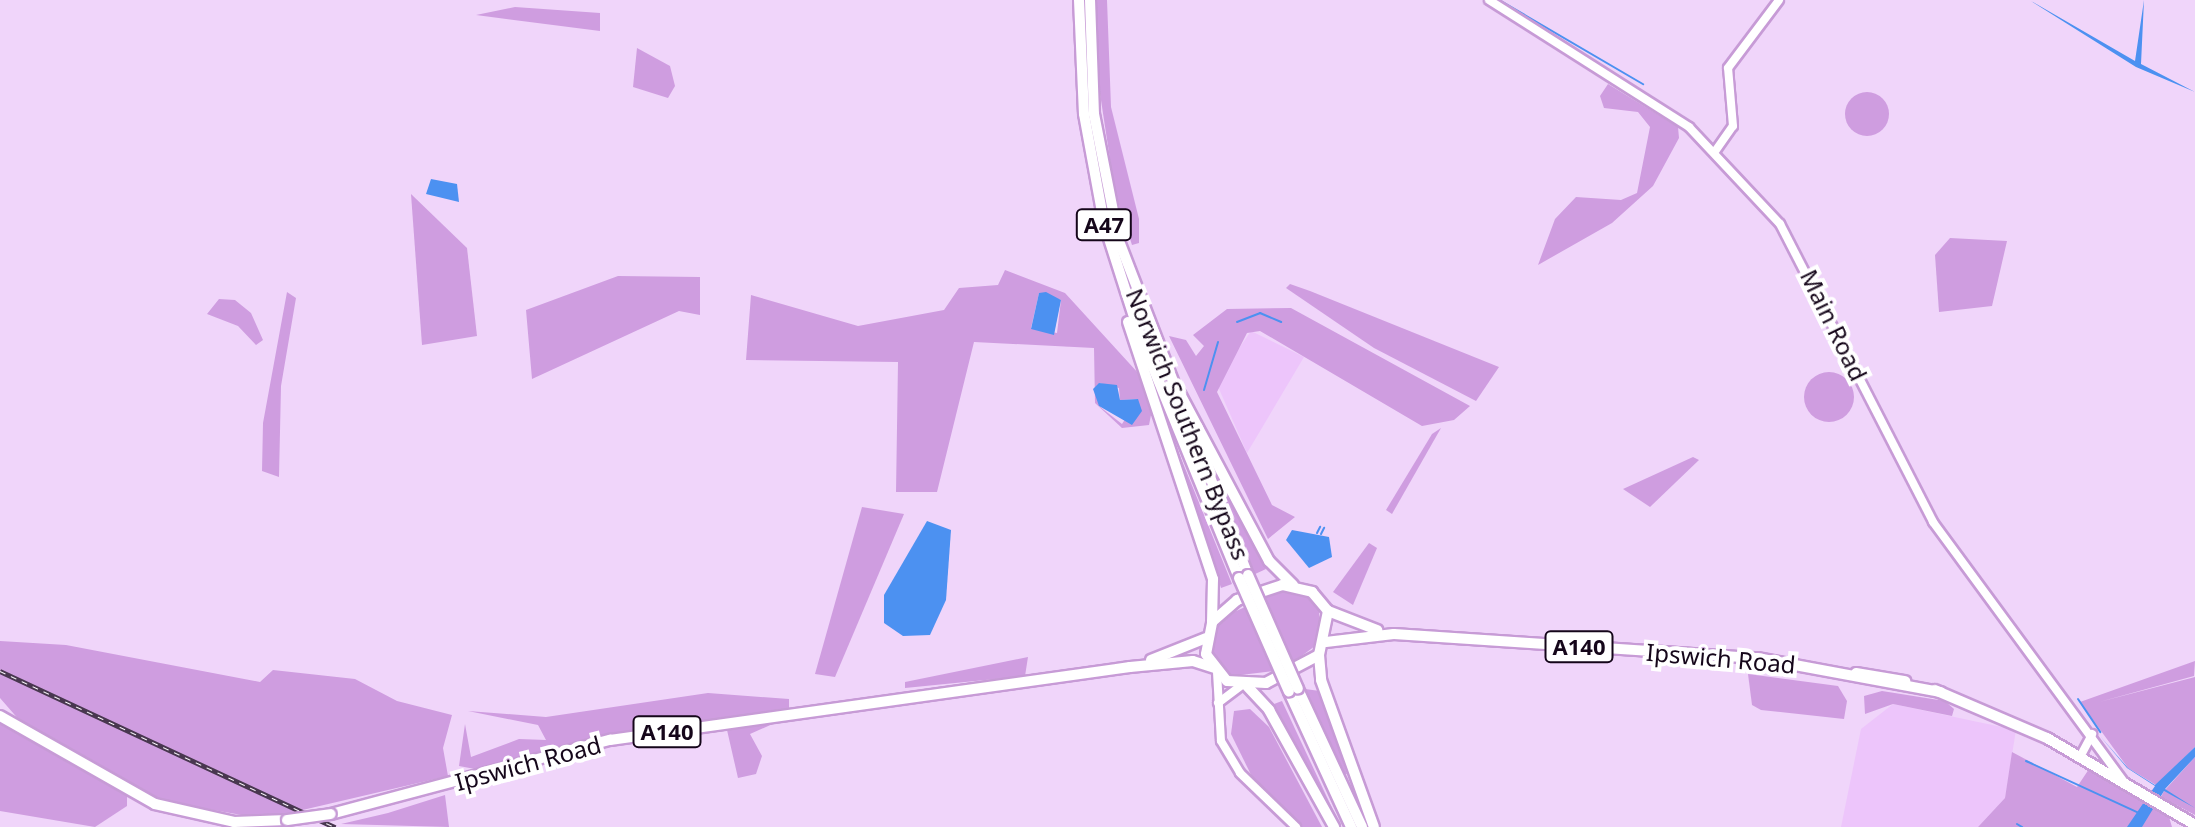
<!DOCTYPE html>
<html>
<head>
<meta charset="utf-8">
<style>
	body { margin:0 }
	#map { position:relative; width:2195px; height:827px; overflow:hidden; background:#f0d5fa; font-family:"Noto Sans",sans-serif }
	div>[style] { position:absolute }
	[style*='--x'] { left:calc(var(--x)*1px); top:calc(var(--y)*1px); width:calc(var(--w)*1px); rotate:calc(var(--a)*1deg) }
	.built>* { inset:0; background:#edc5fb }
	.green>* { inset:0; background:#cf9de0 }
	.round { border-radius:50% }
	.water>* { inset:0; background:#4c91f1 }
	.stream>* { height:2px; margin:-1px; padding:0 1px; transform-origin:1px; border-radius:1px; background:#4c91f1 }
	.roads { filter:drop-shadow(2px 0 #c79bd6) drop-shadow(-2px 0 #c79bd6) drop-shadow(0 2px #c79bd6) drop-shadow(0 -2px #c79bd6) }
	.secondary>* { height:8px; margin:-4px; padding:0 4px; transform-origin:4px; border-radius:4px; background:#fff }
	.highway>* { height:10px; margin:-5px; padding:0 5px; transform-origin:5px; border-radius:5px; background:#fff }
	.rail>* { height:5px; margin-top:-2.5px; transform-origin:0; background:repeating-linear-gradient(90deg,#fff 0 6px,#493750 0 12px); box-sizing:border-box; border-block:2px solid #493750 }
	.bridges { filter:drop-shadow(2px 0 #c79bd6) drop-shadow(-2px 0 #c79bd6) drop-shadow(0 2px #c79bd6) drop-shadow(0 -2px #c79bd6) }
	.highway-bridge>* { height:10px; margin:-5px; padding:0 5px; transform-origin:5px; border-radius:5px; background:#fff }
	span { translate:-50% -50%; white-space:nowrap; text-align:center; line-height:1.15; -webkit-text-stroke:8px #fff; paint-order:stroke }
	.shield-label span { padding:2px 6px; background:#fff; border:2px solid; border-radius:6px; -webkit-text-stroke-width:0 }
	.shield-label { font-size:22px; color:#15061a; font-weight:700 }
	.street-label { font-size:24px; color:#15061a }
</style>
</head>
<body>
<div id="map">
	<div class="built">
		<div style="clip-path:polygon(1251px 331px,1304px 357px,1247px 453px,1216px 382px)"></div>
		<div style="clip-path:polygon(1893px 704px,2016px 730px,2005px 798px,1978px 827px,1841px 827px,1861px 729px)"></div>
	</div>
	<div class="green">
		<div style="clip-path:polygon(1096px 0,1107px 0,1111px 107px,1139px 219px,1139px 243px,1132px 245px,1115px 192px,1099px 87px)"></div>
		<div style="clip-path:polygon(515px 7px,600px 13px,600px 31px,476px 15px)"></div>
		<div style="clip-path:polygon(637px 48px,670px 66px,675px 86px,668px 98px,633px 87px)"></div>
		<div style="clip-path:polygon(1608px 84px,1678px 127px,1679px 138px,1653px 186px,1612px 223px,1538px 265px,1555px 219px,1576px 197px,1621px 200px,1637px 193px,1650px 127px,1638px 112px,1604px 108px,1600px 96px)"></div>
		<div class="round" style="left:1845px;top:92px;width:44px;height:44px"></div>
		<div style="clip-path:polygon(411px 194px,467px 248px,477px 336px,422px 345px)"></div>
		<div style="clip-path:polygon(1950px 238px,2007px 241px,1992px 306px,1939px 312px,1935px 255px)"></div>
		<div style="clip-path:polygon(evenodd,1005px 270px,1065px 293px,1139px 374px,1152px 410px,1149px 425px,1122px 428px,1095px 403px,1094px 348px,974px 342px,937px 492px,896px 492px,898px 362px,746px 360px,751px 295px,858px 326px,944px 310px,959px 288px,998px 285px,1005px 270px,1039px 293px,1061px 300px,1057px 333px,1031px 328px,1039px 293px,1005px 270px,1099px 383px,1119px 388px,1120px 400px,1138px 399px,1122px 424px,1099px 406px,1099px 383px)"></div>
		<div style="clip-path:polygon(618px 276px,700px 277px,700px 315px,679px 311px,532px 379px,526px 310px)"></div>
		<div style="clip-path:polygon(1290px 284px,1310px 291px,1499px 367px,1476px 401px,1374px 348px,1286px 288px)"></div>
		<div style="clip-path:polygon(287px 292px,296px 298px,281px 386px,279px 477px,262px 471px,263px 423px)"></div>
		<div style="clip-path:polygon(219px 299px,235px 300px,251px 313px,263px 340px,256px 345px,238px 326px,207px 314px)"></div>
		<div style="clip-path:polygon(1291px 308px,1470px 406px,1454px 420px,1422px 426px,1260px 331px,1247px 333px,1217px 392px,1272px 505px,1295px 517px,1268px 539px,1169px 336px,1186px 340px,1196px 356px,1204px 346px,1193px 335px,1227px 309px)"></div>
		<div class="round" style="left:1804px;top:372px;width:50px;height:50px"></div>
		<div style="clip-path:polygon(1157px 399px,1232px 584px,1221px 588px,1180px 463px)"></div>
		<div style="clip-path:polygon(1441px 428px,1392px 514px,1386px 510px,1432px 434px)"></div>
		<div style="clip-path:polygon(1202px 448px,1266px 569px,1253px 575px,1226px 508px)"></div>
		<div style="clip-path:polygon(1693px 457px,1699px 460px,1650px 507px,1623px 489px)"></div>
		<div style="clip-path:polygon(862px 507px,904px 514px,835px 677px,815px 674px)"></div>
		<div style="clip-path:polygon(1369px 543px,1377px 548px,1353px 605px,1333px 592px)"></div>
		<div style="clip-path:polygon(1284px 589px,1307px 594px,1319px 607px,1319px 643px,1283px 670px,1232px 676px,1212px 654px,1219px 619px)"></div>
		<div style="clip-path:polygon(0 641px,66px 645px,260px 682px,273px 670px,355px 679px,397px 701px,452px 715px,443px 748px,448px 776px,264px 819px,156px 800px,27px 729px,0 698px)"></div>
		<div style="clip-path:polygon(1028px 657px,1025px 676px,905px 688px,905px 682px)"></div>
		<div style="clip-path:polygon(2195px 661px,2194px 676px,2099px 702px,2195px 677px,2195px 747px,2156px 785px,2128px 768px,2080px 702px)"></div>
		<div style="clip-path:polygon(1748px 674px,1838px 686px,1847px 701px,1844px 719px,1761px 710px,1752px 705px)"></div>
		<div style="clip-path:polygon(1305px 689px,1320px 691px,1347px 774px,1344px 775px)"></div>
		<div style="clip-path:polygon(1882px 691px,1945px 701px,1954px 709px,1952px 716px,1893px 704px,1865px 714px,1864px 696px)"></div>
		<div style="clip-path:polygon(708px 693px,789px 699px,789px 708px,600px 736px,475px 769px,459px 766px,465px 724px,471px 757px,519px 739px,546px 740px,538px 725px,468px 711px,546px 717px)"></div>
		<div style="clip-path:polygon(1282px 701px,1340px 825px,1338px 826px,1274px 704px)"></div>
		<div style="clip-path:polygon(1250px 709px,1269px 727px,1322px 827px,1302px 827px,1257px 787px,1231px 734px,1234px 711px)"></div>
		<div style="clip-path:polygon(0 720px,127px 796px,127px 806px,95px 827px,0 811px)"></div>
		<div style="clip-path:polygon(775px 723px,750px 734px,762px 756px,756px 774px,738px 778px,727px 730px)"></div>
		<div style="clip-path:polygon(2012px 752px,2077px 787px,2089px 769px,2169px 817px,2172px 827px,1978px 827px,2005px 798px)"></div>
		<div style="clip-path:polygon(2195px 757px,2195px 815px,2161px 797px,2164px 791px,2177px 797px,2165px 790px)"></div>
		<div style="clip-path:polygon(445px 795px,449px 827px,341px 824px,388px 813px)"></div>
	</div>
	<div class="water">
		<div style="clip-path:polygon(2144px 0,2141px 64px,2195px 92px,2136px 67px,2031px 1px,2135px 61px)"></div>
		<div style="clip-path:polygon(431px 179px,457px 184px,459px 202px,426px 194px)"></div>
		<div style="clip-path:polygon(1046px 292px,1061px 300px,1054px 335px,1031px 329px,1039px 293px)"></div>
		<div style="clip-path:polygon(1099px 383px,1117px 385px,1120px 400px,1138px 399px,1142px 411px,1132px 425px,1099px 406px,1093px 389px)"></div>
		<div style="clip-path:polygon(927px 521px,951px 530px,946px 600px,930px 635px,903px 636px,884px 623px,884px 595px)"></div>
		<div style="clip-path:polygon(1292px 530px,1329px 537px,1332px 557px,1309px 568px,1286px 540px)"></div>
		<div style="clip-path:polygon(2100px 736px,2128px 768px,2155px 785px,2195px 747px,2195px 757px,2165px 789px,2195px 808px,2164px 791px,2142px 827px,2127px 827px,2155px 786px,2127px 768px)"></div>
	</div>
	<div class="stream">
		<div style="--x:1499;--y:0;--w:167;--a:30.3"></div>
		<div style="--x:1237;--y:322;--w:25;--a:-21"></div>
		<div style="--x:1260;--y:313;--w:23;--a:23"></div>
		<div style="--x:1204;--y:390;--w:50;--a:-73.7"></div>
		<div style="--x:1317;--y:533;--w:7;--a:-63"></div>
		<div style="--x:1321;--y:534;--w:7;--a:-63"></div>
		<div style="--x:2078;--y:699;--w:40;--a:56"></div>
		<div style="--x:2026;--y:761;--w:124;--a:24.7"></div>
		<div style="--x:2017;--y:824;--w:6;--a:31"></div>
	</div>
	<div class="roads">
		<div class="secondary">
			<div style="--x:1489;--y:0;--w:237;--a:32.4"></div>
			<div style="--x:1689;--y:127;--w:133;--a:46.8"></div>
			<div style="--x:1780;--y:224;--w:335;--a:62.8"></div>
			<div style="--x:1933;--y:522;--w:323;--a:53.7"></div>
			<div style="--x:1716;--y:150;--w:29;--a:-55"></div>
			<div style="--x:1733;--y:126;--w:58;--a:-94.9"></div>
			<div style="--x:1728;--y:68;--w:85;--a:-53.1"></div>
			<div style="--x:1217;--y:672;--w:69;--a:86.7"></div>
			<div style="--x:1221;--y:741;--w:37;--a:59"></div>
			<div style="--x:1240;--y:773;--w:78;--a:44"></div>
			<div style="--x:1218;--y:703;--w:30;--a:-37"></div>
			<div style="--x:2080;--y:757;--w:26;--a:-62"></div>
		</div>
		<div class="highway">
			<div style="--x:1079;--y:0;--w:114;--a:87.5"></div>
			<div style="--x:1084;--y:114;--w:111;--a:79.6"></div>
			<div style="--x:1104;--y:223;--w:115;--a:72.3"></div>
			<div style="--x:1139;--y:333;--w:265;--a:67.8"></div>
			<div style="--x:1090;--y:0;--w:114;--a:88"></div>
			<div style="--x:1094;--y:114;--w:129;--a:78.9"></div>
			<div style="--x:1119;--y:241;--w:358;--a:68.9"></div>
			<div style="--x:1128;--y:322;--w:271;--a:71.7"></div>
			<div style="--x:1213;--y:579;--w:43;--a:91.3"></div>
			<div style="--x:1177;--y:388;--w:196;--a:62"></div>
			<div style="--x:1269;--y:561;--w:34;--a:45"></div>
			<div style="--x:1282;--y:585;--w:31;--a:13"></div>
			<div style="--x:1312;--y:592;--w:25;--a:50"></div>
			<div style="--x:1328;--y:611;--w:45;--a:101.6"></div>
			<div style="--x:1319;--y:655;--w:60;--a:152.2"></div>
			<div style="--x:1266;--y:683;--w:39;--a:-177"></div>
			<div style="--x:1227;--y:681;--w:34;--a:-128"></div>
			<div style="--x:1206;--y:654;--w:33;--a:-79"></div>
			<div style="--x:1212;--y:622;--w:33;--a:-41"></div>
			<div style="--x:1237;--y:600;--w:47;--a:-18.4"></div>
			<div style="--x:1328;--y:611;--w:53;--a:21.2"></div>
			<div style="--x:1326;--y:642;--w:68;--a:-6.7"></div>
			<div style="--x:1394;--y:634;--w:364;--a:3.8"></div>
			<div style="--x:1757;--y:658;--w:187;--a:10.5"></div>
			<div style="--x:1319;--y:655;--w:25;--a:85"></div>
			<div style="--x:1321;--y:680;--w:156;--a:70.2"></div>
			<div style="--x:1151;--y:660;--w:59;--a:-21.8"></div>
			<div style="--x:1856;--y:673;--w:50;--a:9.3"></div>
			<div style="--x:1247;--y:686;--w:33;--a:47"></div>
			<div style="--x:1269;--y:710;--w:134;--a:60.9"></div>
			<div style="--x:1298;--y:689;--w:152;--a:65.1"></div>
			<div style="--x:1935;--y:690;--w:122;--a:23.2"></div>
			<div style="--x:2047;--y:738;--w:172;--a:30.4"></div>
			<div style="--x:1289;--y:692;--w:149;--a:65.3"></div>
			<div style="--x:0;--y:716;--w:178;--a:29.6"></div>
			<div style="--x:155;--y:804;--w:81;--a:12.8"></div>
			<div style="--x:234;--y:822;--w:53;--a:-2.2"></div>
			<div style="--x:331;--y:814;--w:289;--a:-14.9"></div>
			<div style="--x:610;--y:740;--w:525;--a:-7.99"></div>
			<div style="--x:1130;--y:667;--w:63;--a:-5.4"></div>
			<div style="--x:1193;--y:661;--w:22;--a:18"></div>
		</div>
	</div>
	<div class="rail">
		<div style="--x:0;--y:671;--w:370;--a:25"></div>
	</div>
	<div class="bridges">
		<div class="highway-bridge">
			<div style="--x:1248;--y:575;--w:124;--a:66.3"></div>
			<div style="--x:1239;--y:578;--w:124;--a:66.3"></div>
			<div style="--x:287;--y:820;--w:44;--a:-7.8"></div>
		</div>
	</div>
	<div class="shield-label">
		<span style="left:1104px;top:225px">A47</span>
		<span style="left:1579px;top:647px">A140</span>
		<span style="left:667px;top:732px">A140</span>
	</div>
	<div class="street-label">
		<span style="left:1834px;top:325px;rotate:64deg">Main Road</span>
		<span style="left:1188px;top:424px;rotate:68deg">Norwich Southern Bypass</span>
		<span style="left:1721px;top:658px;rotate:5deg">Ipswich Road</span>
		<span style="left:528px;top:763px;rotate:-15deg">Ipswich Road</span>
	</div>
</div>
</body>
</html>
